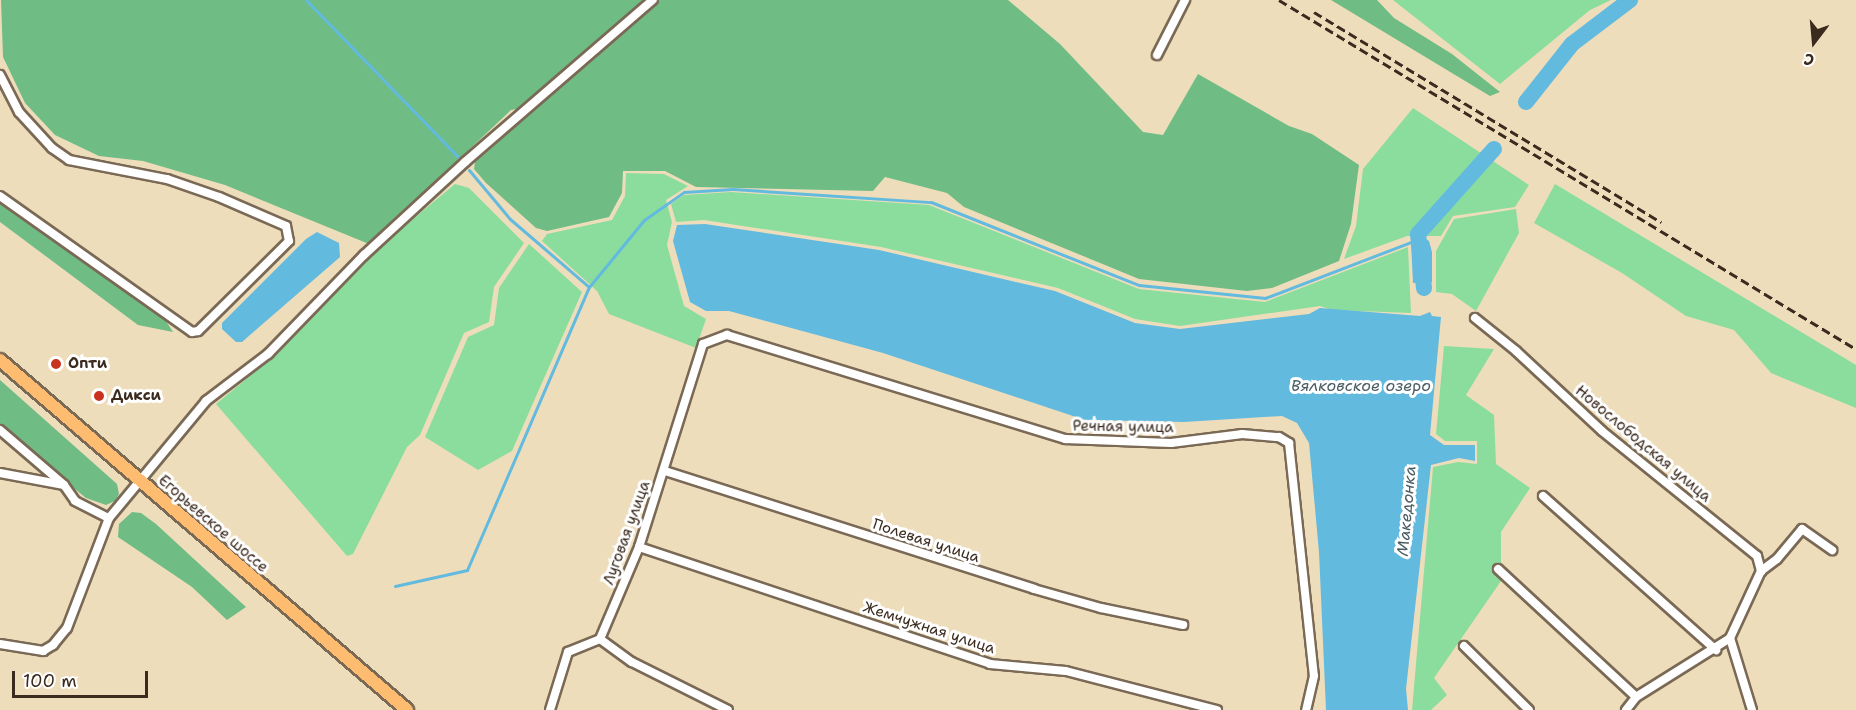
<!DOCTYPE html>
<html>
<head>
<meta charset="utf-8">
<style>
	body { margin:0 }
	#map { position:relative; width:1856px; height:710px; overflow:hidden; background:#edb; font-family:"Shantell Sans",sans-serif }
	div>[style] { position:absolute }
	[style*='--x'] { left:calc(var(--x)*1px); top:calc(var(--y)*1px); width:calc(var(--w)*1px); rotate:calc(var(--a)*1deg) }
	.green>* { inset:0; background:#8bdd9e }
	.forest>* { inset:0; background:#70bc85 }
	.water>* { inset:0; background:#62badf }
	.stream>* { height:3px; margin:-1.5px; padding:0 1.5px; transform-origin:1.5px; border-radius:1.5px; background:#62badf }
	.river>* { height:16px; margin:-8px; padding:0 8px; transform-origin:8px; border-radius:8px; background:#62badf }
	.roads { filter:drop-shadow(2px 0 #7a6955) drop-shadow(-2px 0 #7a6955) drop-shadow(0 2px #7a6955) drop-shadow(0 -2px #7a6955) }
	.minor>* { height:8px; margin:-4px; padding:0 4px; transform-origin:4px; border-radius:4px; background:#fff }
	.primary>* { height:12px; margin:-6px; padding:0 6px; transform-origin:6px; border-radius:6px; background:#fdbc70 }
	.rail>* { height:3px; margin-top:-1.5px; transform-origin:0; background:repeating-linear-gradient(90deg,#3b2a1e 0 9px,transparent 0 13.5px) }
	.dots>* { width:16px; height:16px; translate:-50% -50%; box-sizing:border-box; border:3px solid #fff; border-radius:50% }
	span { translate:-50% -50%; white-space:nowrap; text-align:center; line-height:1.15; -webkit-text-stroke:6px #fff; paint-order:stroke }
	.poi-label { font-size:15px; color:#3b2a1e; font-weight:700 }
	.left { translate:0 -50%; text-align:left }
	.street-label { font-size:15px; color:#3b2a1e }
	.water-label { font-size:16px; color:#495c62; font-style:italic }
	.north { position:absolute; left:1784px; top:12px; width:60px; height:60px; -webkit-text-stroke:4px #fff; paint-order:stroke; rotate:196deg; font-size:16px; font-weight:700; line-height:24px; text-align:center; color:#3b2a1e }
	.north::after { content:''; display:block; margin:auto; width:21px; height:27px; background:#3b2a1e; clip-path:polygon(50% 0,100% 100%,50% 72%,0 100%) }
	.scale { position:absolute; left:12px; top:671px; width:136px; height:27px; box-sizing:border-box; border:3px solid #3b2a1e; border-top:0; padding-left:8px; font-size:18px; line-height:21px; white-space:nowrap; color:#3b2a1e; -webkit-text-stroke:4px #fff; paint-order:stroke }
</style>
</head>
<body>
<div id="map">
	<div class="green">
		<div style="clip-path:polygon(1393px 0,1611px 0,1590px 10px,1500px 84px)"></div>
		<div style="clip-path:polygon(1413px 108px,1529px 185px,1515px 207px,1453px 216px,1441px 236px,1407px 236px,1344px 259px,1356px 226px,1363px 169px)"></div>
		<div style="clip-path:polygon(626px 173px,664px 174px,688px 186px,666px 200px,672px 222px,667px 245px,684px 306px,706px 319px,696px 348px,609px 314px,597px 291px,542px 241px,547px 234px,612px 220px,625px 196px)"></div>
		<div style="clip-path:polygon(455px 184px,469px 188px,524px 243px,494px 287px,489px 322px,464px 333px,420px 435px,407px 447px,353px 554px,347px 556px,216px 404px,278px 353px,383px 244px)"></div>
		<div style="clip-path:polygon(1555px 184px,1856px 365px,1856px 408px,1771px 373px,1734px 330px,1686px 316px,1622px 273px,1534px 223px)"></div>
		<div style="clip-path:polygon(731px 192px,929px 205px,1139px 289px,1265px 302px,1408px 247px,1411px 313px,1332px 310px,1320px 306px,1180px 326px,1135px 319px,1058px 288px,881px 247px,704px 220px,676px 222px,671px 204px,684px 195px)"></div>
		<div style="clip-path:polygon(1516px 209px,1519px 233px,1476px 311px,1452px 294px,1436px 292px,1436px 251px,1454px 219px)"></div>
		<div style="clip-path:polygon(529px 244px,582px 292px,512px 451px,478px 470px,425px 437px,468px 337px,494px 325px,499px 288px)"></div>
		<div style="clip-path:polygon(1444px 346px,1494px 349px,1466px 395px,1494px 415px,1496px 464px,1530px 488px,1501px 532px,1501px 581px,1434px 678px,1447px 695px,1431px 710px,1412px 710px,1433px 467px,1458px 462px,1477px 464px,1477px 441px,1445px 441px,1436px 434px)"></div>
	</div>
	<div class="forest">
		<div style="clip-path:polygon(1px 0,646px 0,523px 108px,511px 110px,369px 244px,225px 185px,143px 161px,99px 156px,55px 135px,25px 103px,3px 57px)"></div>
		<div style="clip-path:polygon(660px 0,1008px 0,1060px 44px,1143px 132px,1163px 135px,1198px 74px,1289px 126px,1312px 134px,1359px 165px,1351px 224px,1339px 261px,1272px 288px,1247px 291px,1139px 279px,964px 207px,947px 193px,885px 177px,873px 191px,696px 187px,665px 171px,623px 171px,622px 193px,609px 217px,547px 231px,536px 228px,486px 183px,474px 169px,475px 162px)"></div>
		<div style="clip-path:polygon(1331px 0,1377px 0,1394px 18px,1452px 54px,1500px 92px,1490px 96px)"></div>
		<div style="clip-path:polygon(0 201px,164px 318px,173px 332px,138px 325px,0 222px)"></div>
		<div style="clip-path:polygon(0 380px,117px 484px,119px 494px,115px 501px,106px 505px,86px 498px,0 428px)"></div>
		<div style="clip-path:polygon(132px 512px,141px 513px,156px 524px,246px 607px,227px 620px,192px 587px,118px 537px,119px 524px)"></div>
	</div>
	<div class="water">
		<div style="clip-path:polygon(705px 224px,879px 250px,1055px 291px,1135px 323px,1180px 329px,1309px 314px,1320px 308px,1420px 316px,1430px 312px,1432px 316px,1441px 317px,1430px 435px,1444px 445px,1475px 445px,1475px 461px,1459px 458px,1431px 465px,1406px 689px,1408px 710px,1326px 710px,1319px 552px,1309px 443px,1297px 423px,1282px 416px,1184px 422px,1085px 420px,883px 353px,729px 311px,706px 311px,690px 302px,673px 241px,677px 225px)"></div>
		<div style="clip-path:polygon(317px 232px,339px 243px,340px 257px,242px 342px,236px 342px,222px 329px,222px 323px,306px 239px)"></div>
		<div style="clip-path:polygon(1418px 234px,1429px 241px,1432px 252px,1432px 282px,1428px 283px,1428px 288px,1419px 289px,1418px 283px,1413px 283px,1411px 242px)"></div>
	</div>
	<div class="stream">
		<div style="--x:306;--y:0;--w:219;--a:45.9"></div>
		<div style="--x:469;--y:170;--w:64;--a:50.1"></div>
		<div style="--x:510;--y:219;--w:104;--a:40.7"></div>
		<div style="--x:395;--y:586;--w:74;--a:-12.5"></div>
		<div style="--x:467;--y:570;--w:308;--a:-66.7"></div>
		<div style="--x:589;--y:287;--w:87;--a:-50.6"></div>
		<div style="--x:644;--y:220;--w:49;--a:-35"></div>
		<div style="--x:684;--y:192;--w:49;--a:-3.5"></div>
		<div style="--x:733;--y:189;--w:198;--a:3.8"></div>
		<div style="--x:931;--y:202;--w:224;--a:21.8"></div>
		<div style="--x:1139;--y:285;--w:127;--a:5.9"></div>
		<div style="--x:1265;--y:298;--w:156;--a:-21"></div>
	</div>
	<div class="river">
		<div style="--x:1526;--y:102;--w:74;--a:-51.6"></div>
		<div style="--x:1572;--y:44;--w:73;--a:-37.2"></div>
		<div style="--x:1424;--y:288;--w:54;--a:-96.3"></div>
		<div style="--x:1418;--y:234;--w:114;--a:-48.2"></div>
	</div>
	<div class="roads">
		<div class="minor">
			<div style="--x:1157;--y:55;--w:62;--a:-63"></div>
			<div style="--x:0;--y:75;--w:42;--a:62.8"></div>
			<div style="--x:19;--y:112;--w:49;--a:47.5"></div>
			<div style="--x:52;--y:148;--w:21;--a:35"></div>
			<div style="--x:69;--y:160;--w:100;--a:11"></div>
			<div style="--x:167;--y:179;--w:55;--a:19.1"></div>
			<div style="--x:219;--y:197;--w:73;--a:23.4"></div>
			<div style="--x:286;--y:226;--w:15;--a:79"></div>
			<div style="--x:289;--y:241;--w:128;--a:135.3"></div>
			<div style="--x:198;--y:331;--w:6;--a:171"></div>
			<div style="--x:192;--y:332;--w:235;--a:-144.7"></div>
			<div style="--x:1475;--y:318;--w:53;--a:38.8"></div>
			<div style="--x:1516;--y:351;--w:117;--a:42.9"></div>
			<div style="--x:1602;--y:431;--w:199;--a:38.9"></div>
			<div style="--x:1757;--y:556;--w:16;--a:75"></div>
			<div style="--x:0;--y:430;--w:83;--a:40.6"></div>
			<div style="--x:665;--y:471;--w:387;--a:17.7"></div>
			<div style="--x:1034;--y:589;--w:70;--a:15.8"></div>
			<div style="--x:1101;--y:608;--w:84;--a:11.7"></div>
			<div style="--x:0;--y:473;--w:65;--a:10.6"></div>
			<div style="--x:64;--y:485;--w:19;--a:55"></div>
			<div style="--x:75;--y:501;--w:38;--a:27"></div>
			<div style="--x:1543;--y:496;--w:232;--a:41.7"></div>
			<div style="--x:639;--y:547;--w:370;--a:18.4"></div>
			<div style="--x:990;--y:664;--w:76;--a:5.3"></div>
			<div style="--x:1066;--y:671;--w:156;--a:14.5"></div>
			<div style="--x:1498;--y:569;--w:188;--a:42.8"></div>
			<div style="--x:1761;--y:571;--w:20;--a:-37"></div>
			<div style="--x:1777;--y:559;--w:39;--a:-50"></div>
			<div style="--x:1802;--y:529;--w:37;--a:35"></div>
			<div style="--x:600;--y:639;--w:39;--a:36"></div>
			<div style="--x:632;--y:662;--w:107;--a:26.6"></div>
			<div style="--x:0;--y:644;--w:44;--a:9.2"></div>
			<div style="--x:43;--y:651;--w:12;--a:-31"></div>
			<div style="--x:53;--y:645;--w:22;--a:-51"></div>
			<div style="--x:67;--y:628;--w:118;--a:-69.1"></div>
			<div style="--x:109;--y:518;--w:152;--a:-50.3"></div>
			<div style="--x:206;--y:401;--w:78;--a:-37.2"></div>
			<div style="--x:268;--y:354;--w:138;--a:-45.9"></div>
			<div style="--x:364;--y:255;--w:137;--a:-42.6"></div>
			<div style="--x:465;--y:162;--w:248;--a:-40.8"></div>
			<div style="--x:1464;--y:646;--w:91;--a:44.6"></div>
			<div style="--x:550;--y:710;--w:61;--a:-72.8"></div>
			<div style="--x:568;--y:652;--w:35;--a:-22"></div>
			<div style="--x:600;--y:639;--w:100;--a:-67"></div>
			<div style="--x:639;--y:547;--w:213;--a:-72.5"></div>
			<div style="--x:703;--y:344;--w:26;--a:-21"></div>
			<div style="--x:727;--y:335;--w:354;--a:17.1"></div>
			<div style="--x:1065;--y:439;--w:106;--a:2.2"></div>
			<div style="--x:1171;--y:443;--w:72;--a:-7.2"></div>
			<div style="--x:1242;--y:434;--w:37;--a:5"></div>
			<div style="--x:1279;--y:437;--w:12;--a:31"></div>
			<div style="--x:1289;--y:443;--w:234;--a:83.9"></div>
			<div style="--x:1314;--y:676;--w:35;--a:103"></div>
			<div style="--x:1626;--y:710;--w:16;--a:-52"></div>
			<div style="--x:1636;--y:697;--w:111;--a:-32.1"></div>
			<div style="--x:1752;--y:710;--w:75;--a:-107"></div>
			<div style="--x:1730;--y:638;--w:74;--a:-65.2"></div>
		</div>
		<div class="primary">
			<div style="--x:0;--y:360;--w:537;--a:40.69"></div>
		</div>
	</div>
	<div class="rail">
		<div style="--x:1279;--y:0;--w:674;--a:31.17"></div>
		<div style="--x:1314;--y:12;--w:406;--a:31.2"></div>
	</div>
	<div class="dots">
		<div style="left:56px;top:364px;background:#c8321e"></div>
		<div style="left:99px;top:396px;background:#c8321e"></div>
	</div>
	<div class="poi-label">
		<span class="left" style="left:68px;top:364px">Опти</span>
		<span class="left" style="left:111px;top:396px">Дикси</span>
	</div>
	<div class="street-label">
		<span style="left:1123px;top:427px;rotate:1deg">Речная улица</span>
		<span style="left:1643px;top:444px;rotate:40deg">Новослободская улица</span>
		<span style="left:213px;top:524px;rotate:41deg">Егорьевское шоссе</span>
		<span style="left:627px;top:533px;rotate:-70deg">Луговая улица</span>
		<span style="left:926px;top:541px;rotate:18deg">Полевая улица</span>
		<span style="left:929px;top:628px;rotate:18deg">Жемчужная улица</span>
	</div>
	<div class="water-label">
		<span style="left:1361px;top:386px">Вялковское озеро</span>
		<span style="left:1407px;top:511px;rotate:-85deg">Македонка</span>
	</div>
	<div class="north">С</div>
	<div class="scale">100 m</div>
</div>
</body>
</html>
